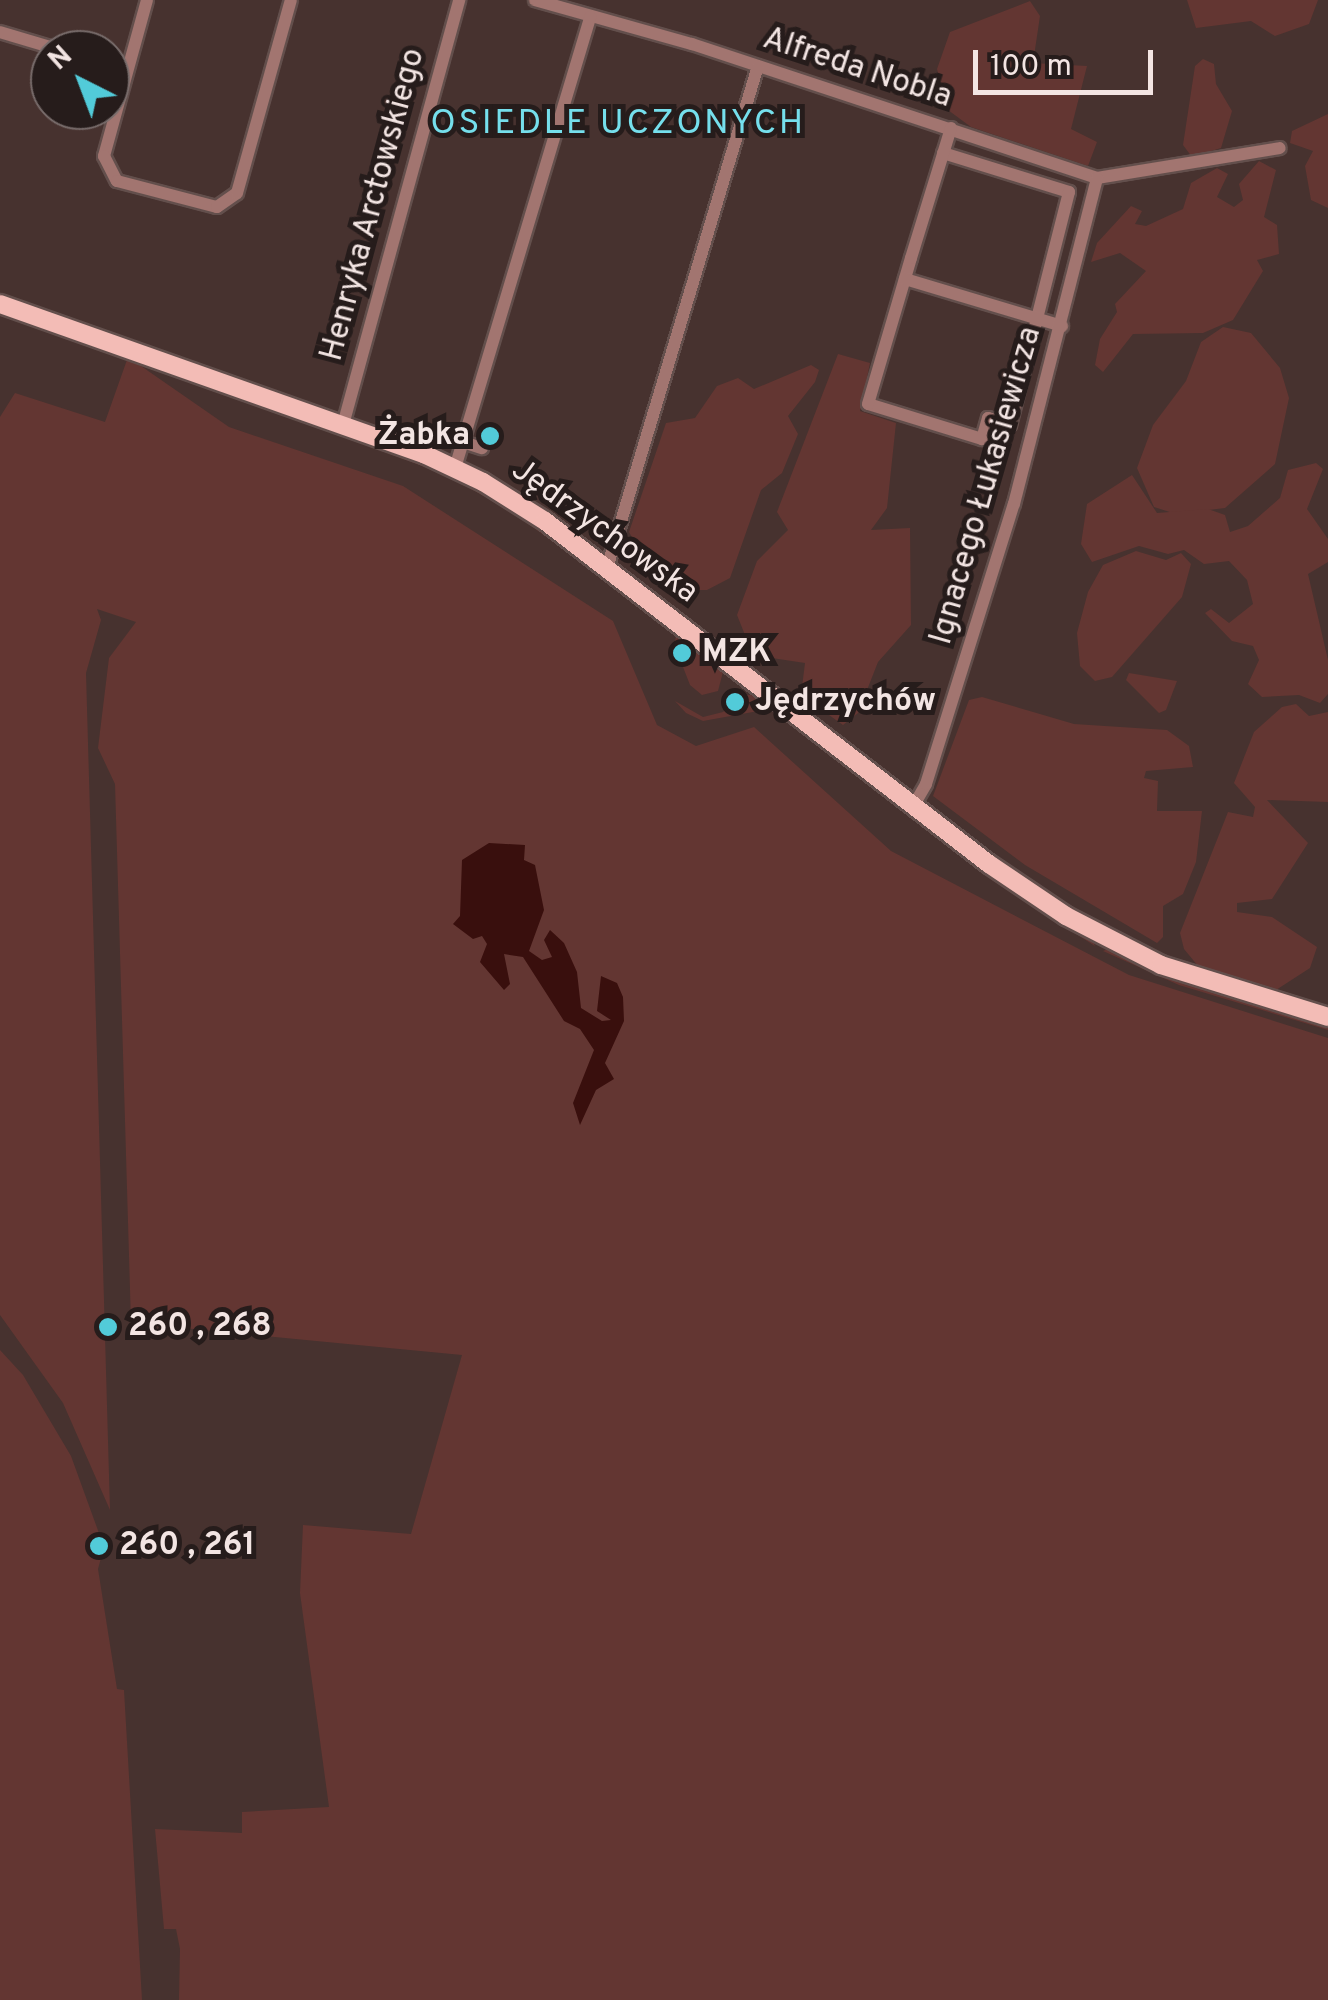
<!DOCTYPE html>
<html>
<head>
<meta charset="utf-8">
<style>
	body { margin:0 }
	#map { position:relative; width:1328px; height:2000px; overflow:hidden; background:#47322f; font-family:Overpass,sans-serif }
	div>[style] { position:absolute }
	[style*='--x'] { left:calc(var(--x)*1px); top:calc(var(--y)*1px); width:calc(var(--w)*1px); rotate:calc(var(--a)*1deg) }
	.green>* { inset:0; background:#633632 }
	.water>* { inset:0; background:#390f0d }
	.roads { filter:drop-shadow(2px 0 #634f4c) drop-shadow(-2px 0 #634f4c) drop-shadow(0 2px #634f4c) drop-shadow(0 -2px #634f4c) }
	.minor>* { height:12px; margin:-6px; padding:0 6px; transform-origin:6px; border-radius:6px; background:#a27570 }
	.major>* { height:18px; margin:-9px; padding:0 9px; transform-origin:9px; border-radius:9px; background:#f3bcb6 }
	.dots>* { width:28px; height:28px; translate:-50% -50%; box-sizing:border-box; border:5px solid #261c1b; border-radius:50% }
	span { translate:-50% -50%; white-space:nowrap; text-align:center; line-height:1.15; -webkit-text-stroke:10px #261c1b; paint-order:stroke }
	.street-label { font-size:32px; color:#f3e5e3 }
	.poi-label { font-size:32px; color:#f3e5e3; font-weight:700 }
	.right { translate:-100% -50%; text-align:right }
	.left { translate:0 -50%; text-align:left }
	.neighbourhood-label { font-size:35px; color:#75dfec; letter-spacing:2.5px }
	.north { position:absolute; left:30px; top:30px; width:100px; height:100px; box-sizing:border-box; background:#261c1b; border:2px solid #786c6b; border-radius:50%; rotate:318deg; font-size:28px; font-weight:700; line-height:40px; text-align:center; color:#f3e5e3 }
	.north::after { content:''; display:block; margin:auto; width:35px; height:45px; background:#52cbd9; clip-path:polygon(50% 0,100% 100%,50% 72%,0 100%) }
	.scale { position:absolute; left:973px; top:50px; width:180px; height:45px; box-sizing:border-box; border:5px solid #f3e5e3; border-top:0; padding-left:12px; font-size:30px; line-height:35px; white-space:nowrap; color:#f3e5e3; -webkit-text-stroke:8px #261c1b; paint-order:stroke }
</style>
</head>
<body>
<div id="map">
	<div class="green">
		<div style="clip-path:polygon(1187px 0,1318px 0,1309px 24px,1275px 36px,1251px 21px,1196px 28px)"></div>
		<div style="clip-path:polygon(1030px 1px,1040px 16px,1033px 63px,1087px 66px,1071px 129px,1097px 142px,1088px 166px,971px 127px,948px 110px,937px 69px,950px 32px)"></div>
		<div style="clip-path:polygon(1203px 59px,1214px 64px,1216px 84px,1232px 111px,1221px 148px,1192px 157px,1183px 145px,1195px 66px)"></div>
		<div style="clip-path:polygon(1328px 114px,1328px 208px,1311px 200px,1305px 166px,1313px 151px,1290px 143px,1292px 131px)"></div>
		<div style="clip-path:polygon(1259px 161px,1276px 170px,1264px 217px,1277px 225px,1279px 254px,1257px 260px,1263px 271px,1233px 320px,1203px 333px,1133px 334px,1103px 372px,1095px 365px,1100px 339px,1117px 312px,1115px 304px,1146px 271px,1120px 253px,1091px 262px,1097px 243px,1131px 206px,1142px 211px,1135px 224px,1146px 226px,1183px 209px,1191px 183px,1217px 168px,1228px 174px,1217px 197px,1234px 207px,1243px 200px,1239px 184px)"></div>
		<div style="clip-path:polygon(1223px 327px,1251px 333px,1280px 368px,1289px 398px,1275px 464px,1225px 508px,1176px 514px,1154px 507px,1137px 468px,1153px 425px,1186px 381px,1201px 342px)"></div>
		<div style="clip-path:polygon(838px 354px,870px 363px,860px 411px,896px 423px,887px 508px,871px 530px,910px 528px,911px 625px,878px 662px,858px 713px,843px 725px,801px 695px,805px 663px,753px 655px,737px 615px,757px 561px,788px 530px,777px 512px)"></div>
		<div style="clip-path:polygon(128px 357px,229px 427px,403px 486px,613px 621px,657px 725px,696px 746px,754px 727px,891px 851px,1129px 975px,1328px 1038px,1328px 2000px,179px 2000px,180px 1949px,176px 1929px,164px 1929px,155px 1829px,242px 1833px,242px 1812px,329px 1807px,300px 1593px,303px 1525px,411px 1534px,462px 1355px,131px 1323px,115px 784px,98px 748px,109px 658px,136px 622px,97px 609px,101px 620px,86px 673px,110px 1510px,63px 1403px,0 1315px,0 417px,15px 393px,105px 422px)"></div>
		<div style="clip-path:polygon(811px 365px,819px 370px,815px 382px,788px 416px,798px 434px,782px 473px,761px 490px,730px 578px,707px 590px,675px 590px,652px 574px,629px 532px,666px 423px,695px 418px,717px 386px,738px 378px,754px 389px)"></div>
		<div style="clip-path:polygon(182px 377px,421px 462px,483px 492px,545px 531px,594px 572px,511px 511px,444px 474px)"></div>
		<div style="clip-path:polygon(1316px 463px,1323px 469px,1307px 509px,1328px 539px,1328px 562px,1308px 574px,1328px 660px,1328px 694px,1320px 703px,1299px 695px,1262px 697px,1248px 684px,1259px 660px,1253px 646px,1232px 641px,1205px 613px,1211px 609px,1229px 623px,1253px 604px,1247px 580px,1229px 561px,1204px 564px,1184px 550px,1168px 554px,1139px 546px,1092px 562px,1081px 544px,1087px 504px,1132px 475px,1157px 513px,1208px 509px,1225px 515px,1230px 532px,1248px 526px,1280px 498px,1288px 470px)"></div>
		<div style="clip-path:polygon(1136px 551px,1166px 560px,1181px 553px,1191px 564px,1182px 597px,1112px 677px,1095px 681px,1080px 666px,1077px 633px,1088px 592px,1103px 565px)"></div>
		<div style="clip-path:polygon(677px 631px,724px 668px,718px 691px,702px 695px,690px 685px,683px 667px,693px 663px,684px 643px,674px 646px)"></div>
		<div style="clip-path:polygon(1129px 673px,1177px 681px,1166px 710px,1159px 713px,1126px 680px)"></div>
		<div style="clip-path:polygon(758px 694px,892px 795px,888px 800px,770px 709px,703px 721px,686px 713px,675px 701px,703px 717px,723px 712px,740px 696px)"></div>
		<div style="clip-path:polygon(982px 697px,1074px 724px,1167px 730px,1189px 746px,1193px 767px,1146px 771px,1144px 778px,1158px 781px,1157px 811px,1202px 811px,1196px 862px,1183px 894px,1163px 906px,1163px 937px,1157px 943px,1025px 865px,933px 796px,969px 700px)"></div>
		<div style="clip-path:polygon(1296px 704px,1309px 716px,1328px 712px,1328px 802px,1267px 800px,1308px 843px,1272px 899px,1237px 903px,1237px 912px,1272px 917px,1317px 947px,1310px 968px,1276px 990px,1203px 972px,1184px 949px,1180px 933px,1228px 812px,1253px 817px,1255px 807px,1234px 783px,1254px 732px,1282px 707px)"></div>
		<div style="clip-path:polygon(903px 811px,1091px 937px,1095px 946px,992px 880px)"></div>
		<div style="clip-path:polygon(1110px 948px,1328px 1023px,1328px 1030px,1179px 985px,1103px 951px)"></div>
		<div style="clip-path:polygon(0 1350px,23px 1375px,71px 1456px,104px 1547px,98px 1569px,117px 1689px,124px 1690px,142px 2000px,0 2000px)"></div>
	</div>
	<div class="water">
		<div style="clip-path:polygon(489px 843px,525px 845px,524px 860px,535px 865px,544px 910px,529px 951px,542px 960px,552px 957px,544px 940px,550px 930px,564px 943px,577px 972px,581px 1008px,602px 1021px,611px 1020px,597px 1011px,601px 976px,617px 983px,623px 997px,624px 1021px,605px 1063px,614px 1079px,596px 1090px,580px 1125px,573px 1103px,594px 1050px,580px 1029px,564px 1021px,523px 957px,504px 954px,510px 984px,504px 990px,480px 962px,487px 944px,482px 936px,473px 939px,453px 924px,460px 916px,462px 860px)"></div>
	</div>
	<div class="roads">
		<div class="minor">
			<div style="--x:147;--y:0;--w:162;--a:105.4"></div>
			<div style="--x:104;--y:156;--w:28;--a:63"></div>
			<div style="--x:117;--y:181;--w:103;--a:14.6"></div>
			<div style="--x:217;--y:207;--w:24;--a:-35"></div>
			<div style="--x:237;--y:193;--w:200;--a:-74.4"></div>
			<div style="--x:535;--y:0;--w:163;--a:15.7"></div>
			<div style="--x:692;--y:44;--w:427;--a:18.3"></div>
			<div style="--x:1097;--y:178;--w:185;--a:-9.3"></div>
			<div style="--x:0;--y:32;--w:63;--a:16.7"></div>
			<div style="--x:943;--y:153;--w:132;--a:17.2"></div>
			<div style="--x:1069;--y:192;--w:240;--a:104.2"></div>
			<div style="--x:1010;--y:425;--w:23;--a:-162"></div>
			<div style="--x:988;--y:418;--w:22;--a:106"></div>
			<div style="--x:982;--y:439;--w:119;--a:-162.9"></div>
			<div style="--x:868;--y:404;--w:152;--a:-73.6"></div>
			<div style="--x:911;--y:258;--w:136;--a:-72.9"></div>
			<div style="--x:905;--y:279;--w:164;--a:16.7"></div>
			<div style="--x:343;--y:425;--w:441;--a:-74.7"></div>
			<div style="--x:463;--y:442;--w:20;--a:18"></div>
			<div style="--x:455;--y:468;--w:471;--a:-73.3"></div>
			<div style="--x:607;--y:568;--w:524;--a:-73.26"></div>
			<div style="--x:914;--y:805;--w:24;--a:-60"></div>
			<div style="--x:926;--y:784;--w:294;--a:-72.6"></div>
			<div style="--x:1014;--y:504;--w:336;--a:-75.7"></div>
		</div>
		<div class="major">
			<div style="--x:0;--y:304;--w:450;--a:19.5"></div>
			<div style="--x:424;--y:454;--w:65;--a:25.4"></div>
			<div style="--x:483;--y:482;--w:73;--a:32.2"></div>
			<div style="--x:545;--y:521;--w:561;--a:37.69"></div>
			<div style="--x:989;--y:864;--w:93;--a:34"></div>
			<div style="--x:1066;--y:916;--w:107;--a:27.3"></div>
			<div style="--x:1161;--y:965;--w:175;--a:17.3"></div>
		</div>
	</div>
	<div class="dots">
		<div style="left:490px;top:436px;background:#52cbd9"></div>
		<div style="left:682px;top:653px;background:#52cbd9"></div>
		<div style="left:735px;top:702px;background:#52cbd9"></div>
		<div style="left:108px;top:1327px;background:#52cbd9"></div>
		<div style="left:99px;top:1546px;background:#52cbd9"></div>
	</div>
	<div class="street-label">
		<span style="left:857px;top:69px;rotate:18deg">Alfreda Nobla</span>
		<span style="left:374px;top:205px;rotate:-75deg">Henryka Arctowskiego</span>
		<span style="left:987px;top:486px;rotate:-74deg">Ignacego Łukasiewicza</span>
		<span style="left:604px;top:532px;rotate:36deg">Jędrzychowska</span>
	</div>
	<div class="poi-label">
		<span class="right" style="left:470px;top:436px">Żabka</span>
		<span class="left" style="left:702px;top:653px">MZK</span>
		<span class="left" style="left:755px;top:702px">Jędrzychów</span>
		<span class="left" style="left:128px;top:1327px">260 , 268</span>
		<span class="left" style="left:119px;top:1546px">260 , 261</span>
	</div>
	<div class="neighbourhood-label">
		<span style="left:618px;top:124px">OSIEDLE UCZONYCH</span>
	</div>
	<div class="north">N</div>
	<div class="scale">100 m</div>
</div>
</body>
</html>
